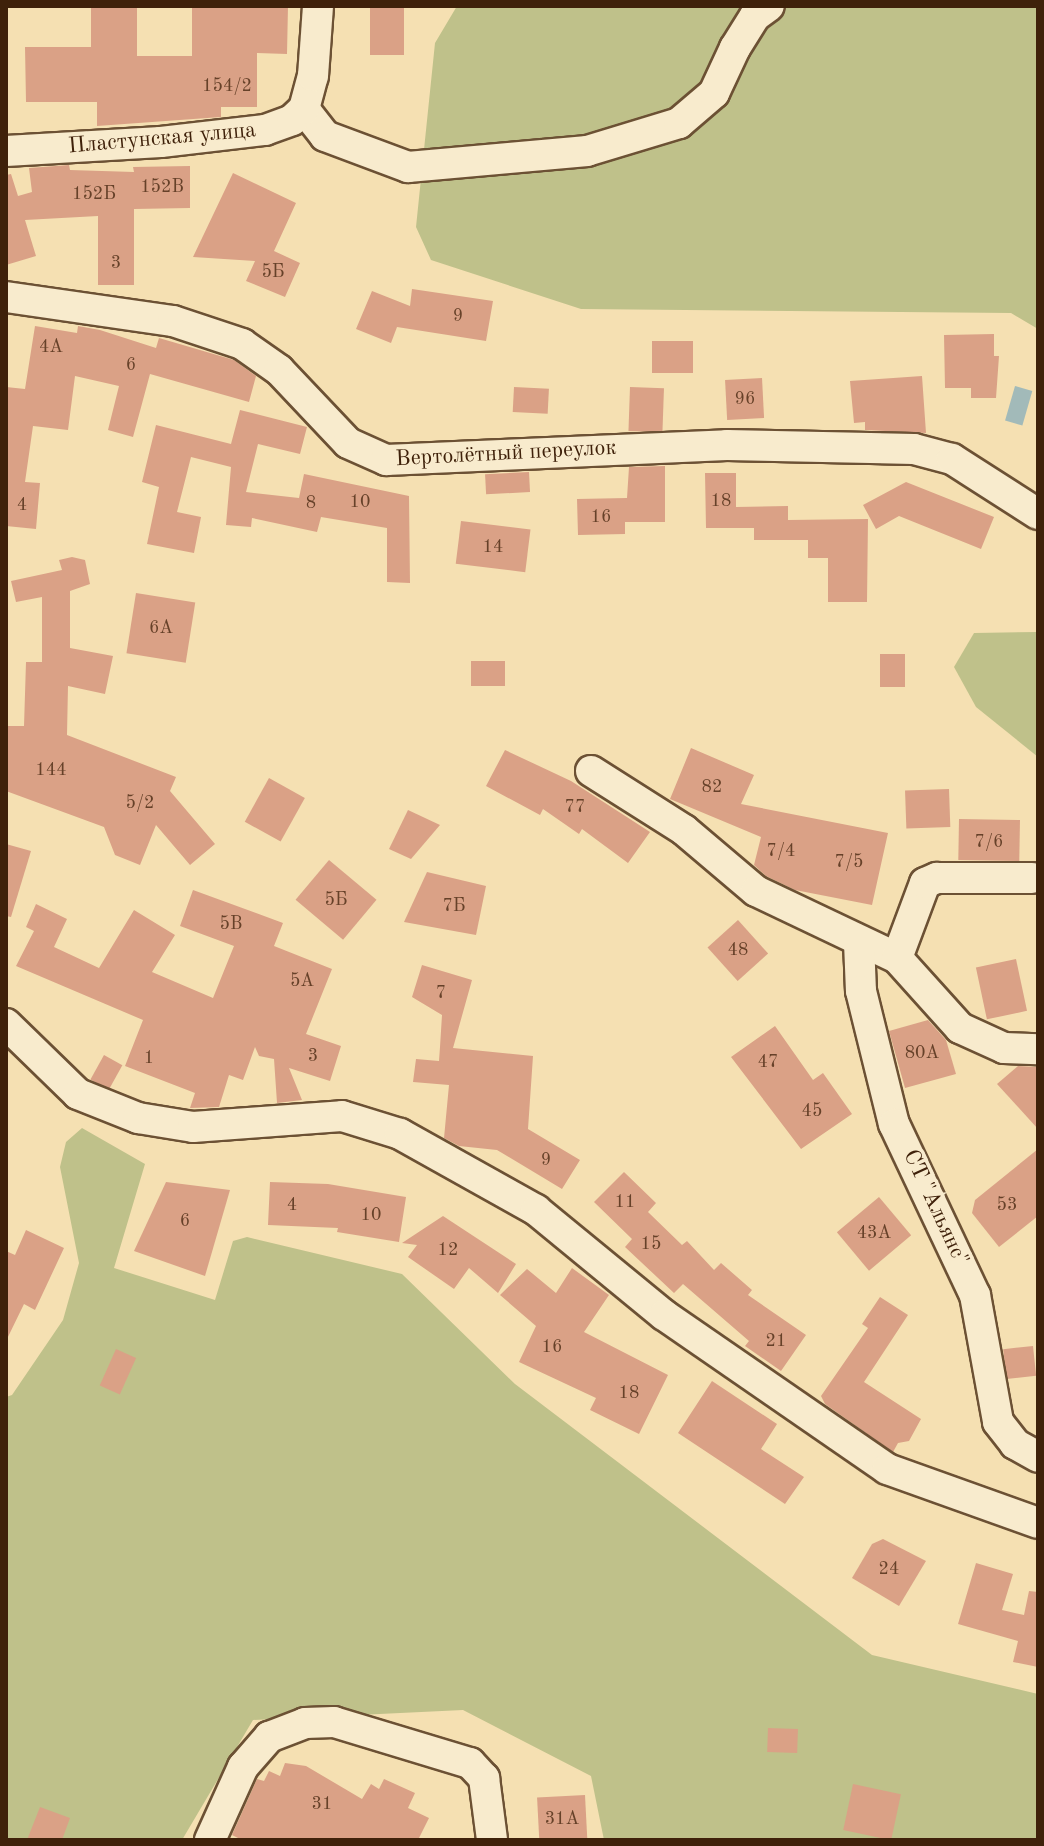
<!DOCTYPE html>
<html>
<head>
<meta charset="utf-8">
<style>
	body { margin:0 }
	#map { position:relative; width:1044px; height:1846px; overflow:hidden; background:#f5e0b2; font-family:"Old Standard TT",serif }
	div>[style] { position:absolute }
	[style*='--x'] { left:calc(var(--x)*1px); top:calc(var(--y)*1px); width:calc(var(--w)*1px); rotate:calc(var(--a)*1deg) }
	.green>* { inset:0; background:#bfc18a }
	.water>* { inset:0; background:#a2bab9; transform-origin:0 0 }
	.building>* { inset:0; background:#daa186; transform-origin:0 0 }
	.roads { filter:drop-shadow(2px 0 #6c5134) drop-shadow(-2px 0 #6c5134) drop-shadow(0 2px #6c5134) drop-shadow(0 -2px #6c5134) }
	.minor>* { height:30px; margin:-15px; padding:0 15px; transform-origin:15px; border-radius:15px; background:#f8ebcd }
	span { translate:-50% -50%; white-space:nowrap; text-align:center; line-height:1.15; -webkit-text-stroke:7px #f8ebcd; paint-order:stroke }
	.number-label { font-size:18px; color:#664129 }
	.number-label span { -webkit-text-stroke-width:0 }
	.street-label { font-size:22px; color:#3f210a }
	.frame { position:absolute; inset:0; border:8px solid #3f210a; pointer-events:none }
</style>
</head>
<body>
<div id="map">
	<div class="green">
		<div style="clip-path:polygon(457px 6px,1038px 6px,1038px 329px,1011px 313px,581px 309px,431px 260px,416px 227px,435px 43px)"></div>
		<div style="clip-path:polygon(1038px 632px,1038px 757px,976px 707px,954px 667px,974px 633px)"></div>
		<div style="clip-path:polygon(82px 1128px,145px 1164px,114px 1268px,215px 1300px,233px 1241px,247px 1237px,402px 1274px,515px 1384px,872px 1655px,1038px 1694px,1038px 1840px,604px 1840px,591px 1776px,463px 1710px,253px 1720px,182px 1840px,6px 1840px,6px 1397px,12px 1395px,63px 1320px,79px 1263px,60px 1167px,66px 1142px)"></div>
	</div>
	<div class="water">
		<div style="left:1015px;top:386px;width:18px;height:36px;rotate:16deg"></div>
	</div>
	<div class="building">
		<div style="clip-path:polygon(91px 6px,137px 6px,137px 56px,192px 56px,192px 6px,288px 6px,287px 54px,257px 53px,257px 107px,221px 107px,221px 117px,97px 126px,97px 102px,26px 102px,25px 47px,91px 47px)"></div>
		<div style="left:370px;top:6px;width:34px;height:49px"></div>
		<div style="clip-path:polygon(69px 165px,70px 170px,134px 172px,133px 167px,190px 166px,190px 208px,134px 209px,134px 285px,98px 285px,98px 216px,25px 220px,36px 256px,6px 265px,6px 175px,11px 174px,18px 196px,32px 192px,29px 168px)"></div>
		<div style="clip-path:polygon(233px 173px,296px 203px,274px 251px,300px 263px,285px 297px,246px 281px,255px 261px,193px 257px)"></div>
		<div style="clip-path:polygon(412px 289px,493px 301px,486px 341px,397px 327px,391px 343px,356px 329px,372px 291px,410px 306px)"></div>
		<div style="clip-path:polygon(35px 326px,77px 333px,78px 326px,100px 330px,156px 348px,159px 338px,234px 360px,256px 376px,249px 402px,150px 374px,133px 437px,108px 430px,119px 386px,75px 376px,68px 430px,33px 426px,25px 482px,40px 483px,36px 529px,6px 526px,6px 387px,25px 389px)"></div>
		<div style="clip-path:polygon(994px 334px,994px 356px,999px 356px,996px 398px,971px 398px,971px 388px,945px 388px,944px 335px)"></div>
		<div style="left:652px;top:341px;width:41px;height:32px"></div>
		<div style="clip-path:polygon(922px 376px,926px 433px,865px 430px,865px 422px,854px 423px,850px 381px)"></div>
		<div style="left:762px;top:378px;width:40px;height:37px;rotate:87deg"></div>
		<div style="left:514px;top:387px;width:35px;height:25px;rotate:3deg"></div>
		<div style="left:630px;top:387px;width:34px;height:44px;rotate:2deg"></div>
		<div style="clip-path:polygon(240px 410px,307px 427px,300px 454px,258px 444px,246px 492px,299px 498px,304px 474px,409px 496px,410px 583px,387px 582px,387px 528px,321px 517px,317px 532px,252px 518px,251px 527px,226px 525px,231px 467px,191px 457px,177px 512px,201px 517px,194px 553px,147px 544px,159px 487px,142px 482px,156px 425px,231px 444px)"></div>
		<div style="clip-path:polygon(665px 466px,665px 522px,625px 522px,625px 534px,578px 535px,577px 499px,627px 498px,629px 467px)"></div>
		<div style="left:529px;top:472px;width:20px;height:44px;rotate:87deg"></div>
		<div style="clip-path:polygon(705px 473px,736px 473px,736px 507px,788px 506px,788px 520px,868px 519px,867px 602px,828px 602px,828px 558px,808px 558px,808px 540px,754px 540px,754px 528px,706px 528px)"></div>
		<div style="clip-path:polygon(906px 482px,994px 517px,981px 549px,899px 516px,876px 529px,863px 505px)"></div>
		<div style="left:461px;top:521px;width:70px;height:43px;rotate:7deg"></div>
		<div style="clip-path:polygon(72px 557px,85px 560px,90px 584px,70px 591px,70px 648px,113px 656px,105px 694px,68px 686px,67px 735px,176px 777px,170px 791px,215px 844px,190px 865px,156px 825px,140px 865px,115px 855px,104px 827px,6px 791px,6px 726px,24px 726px,26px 662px,42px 662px,42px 597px,16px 602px,11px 581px,62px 570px,59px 560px)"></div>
		<div style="left:136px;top:593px;width:60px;height:61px;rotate:9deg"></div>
		<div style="left:880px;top:654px;width:25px;height:33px"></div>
		<div style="left:471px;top:661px;width:34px;height:25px"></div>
		<div style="clip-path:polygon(691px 748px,754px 775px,741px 804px,888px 833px,872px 905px,795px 890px,766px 876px,754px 865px,761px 837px,670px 799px)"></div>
		<div style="clip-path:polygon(505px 750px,571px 781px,650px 832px,628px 863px,582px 829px,579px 834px,543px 809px,540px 815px,486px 786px)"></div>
		<div style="left:269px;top:778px;width:41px;height:50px;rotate:29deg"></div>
		<div style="left:949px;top:789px;width:38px;height:44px;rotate:88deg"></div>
		<div style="clip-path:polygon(408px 810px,440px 825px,411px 859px,389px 849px)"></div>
		<div style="left:959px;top:819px;width:61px;height:41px;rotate:1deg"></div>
		<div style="clip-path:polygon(6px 844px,31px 851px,11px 917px,6px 916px)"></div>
		<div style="left:329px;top:860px;width:62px;height:52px;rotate:40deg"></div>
		<div style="clip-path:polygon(427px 872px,486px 886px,476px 935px,404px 922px)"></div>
		<div style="clip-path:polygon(193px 890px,283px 923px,274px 946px,332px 969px,306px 1034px,341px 1046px,330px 1081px,289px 1068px,302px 1100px,277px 1103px,274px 1059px,259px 1056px,255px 1047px,243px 1080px,229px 1075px,219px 1107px,190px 1108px,195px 1093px,125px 1066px,143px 1020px,16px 966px,34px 931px,26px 927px,36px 904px,67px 919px,54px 947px,99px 968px,134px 910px,175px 935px,152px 972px,213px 998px,234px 946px,180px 926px)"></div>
		<div style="left:738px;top:920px;width:45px;height:41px;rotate:48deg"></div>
		<div style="left:1016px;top:959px;width:53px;height:41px;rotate:78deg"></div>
		<div style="clip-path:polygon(422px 965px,472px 980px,453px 1048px,533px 1056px,528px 1129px,580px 1160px,562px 1189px,497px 1150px,459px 1146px,444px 1138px,449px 1085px,413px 1082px,416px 1059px,439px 1061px,440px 1047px,442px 1015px,412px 997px)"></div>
		<div style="clip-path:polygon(928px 1020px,946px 1040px,956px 1074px,905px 1088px,889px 1031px)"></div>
		<div style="clip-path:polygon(775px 1026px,813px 1080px,823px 1073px,852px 1114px,801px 1149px,731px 1057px)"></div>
		<div style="left:104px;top:1055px;width:21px;height:28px;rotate:29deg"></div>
		<div style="clip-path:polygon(1018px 1066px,1038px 1067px,1038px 1129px,997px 1084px)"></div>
		<div style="clip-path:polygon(1038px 1149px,1038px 1216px,999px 1247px,972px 1213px,975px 1200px)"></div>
		<div style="clip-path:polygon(624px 1172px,656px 1203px,648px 1212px,682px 1245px,687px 1241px,714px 1270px,721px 1263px,752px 1290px,748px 1295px,806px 1335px,781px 1371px,745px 1346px,749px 1341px,683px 1284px,674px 1293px,625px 1247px,632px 1239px,594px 1202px)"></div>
		<div style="clip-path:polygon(166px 1182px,230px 1190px,205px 1276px,134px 1251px)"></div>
		<div style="clip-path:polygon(270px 1182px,328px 1184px,406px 1197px,399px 1242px,337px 1232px,338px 1228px,268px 1225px)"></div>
		<div style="left:879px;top:1197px;width:50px;height:55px;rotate:50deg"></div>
		<div style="clip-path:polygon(443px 1216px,516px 1264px,498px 1293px,469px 1268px,454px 1289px,408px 1257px,417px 1245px,402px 1243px)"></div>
		<div style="clip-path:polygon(26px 1230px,64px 1248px,35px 1310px,24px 1304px,6px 1341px,6px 1251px,15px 1255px)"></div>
		<div style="clip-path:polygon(572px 1268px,609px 1295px,584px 1332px,668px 1375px,639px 1434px,590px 1410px,596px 1398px,519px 1362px,536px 1326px,500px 1295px,527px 1269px,556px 1293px)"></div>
		<div style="clip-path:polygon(880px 1297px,908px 1315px,864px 1382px,921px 1419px,909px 1441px,898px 1443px,893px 1452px,825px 1404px,821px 1396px,868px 1328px,862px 1324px)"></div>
		<div style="left:1033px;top:1346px;width:30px;height:30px;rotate:84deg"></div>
		<div style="left:116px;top:1349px;width:22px;height:40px;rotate:24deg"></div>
		<div style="clip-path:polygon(712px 1381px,777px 1424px,761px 1449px,804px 1477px,785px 1504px,678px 1433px)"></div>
		<div style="clip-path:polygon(883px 1539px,926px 1561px,899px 1606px,852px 1578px,872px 1544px)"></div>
		<div style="clip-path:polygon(976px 1563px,1013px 1574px,1002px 1610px,1024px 1615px,1029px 1591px,1038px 1592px,1038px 1667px,1013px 1662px,1018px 1641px,958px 1624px)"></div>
		<div style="left:768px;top:1728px;width:30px;height:24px;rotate:2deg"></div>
		<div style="clip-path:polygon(285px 1763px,306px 1766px,362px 1799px,371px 1784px,379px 1789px,384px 1779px,415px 1793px,408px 1808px,429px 1818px,418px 1840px,242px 1840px,232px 1835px,257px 1779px,264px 1781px,269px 1771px,280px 1776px)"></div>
		<div style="left:853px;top:1784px;width:49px;height:47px;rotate:12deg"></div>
		<div style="left:585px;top:1795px;width:45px;height:48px;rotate:87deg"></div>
		<div style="clip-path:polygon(40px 1807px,70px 1818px,62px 1840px,27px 1840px)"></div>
	</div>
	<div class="roads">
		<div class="minor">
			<div style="--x:304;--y:109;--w:34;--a:52"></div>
			<div style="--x:325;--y:136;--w:89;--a:20.5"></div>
			<div style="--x:408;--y:167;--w:180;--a:-5.1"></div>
			<div style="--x:587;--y:151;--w:96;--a:-16.9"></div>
			<div style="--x:679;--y:123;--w:46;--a:-40.6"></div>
			<div style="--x:714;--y:93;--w:50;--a:-65"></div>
			<div style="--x:735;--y:48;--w:38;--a:-58"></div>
			<div style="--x:755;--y:16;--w:17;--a:-36"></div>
			<div style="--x:6;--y:151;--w:155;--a:-3.3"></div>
			<div style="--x:161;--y:142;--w:105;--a:-6.6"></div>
			<div style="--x:265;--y:130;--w:29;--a:-20"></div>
			<div style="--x:292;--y:120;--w:16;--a:-43"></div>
			<div style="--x:304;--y:109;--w:34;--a:-75"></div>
			<div style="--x:313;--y:76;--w:70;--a:-85.9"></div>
			<div style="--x:6;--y:297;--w:169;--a:8.2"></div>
			<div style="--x:173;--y:321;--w:73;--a:18.4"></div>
			<div style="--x:242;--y:344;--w:45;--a:35.1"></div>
			<div style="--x:279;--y:370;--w:100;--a:46.6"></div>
			<div style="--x:348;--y:443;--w:42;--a:24.1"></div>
			<div style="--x:386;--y:460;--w:341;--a:-2.5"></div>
			<div style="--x:727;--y:445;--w:187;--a:1.2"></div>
			<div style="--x:914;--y:449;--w:39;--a:15"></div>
			<div style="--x:952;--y:459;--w:102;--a:32.6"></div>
			<div style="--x:591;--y:771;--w:110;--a:32.4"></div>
			<div style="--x:684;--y:830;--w:94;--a:40.3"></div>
			<div style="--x:756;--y:891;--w:156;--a:25.4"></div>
			<div style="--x:897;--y:958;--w:94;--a:48"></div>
			<div style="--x:960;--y:1028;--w:48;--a:24.4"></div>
			<div style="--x:1004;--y:1048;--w:34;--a:2"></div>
			<div style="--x:859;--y:942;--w:49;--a:87.7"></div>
			<div style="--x:861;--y:991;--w:137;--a:76.1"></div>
			<div style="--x:894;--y:1124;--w:189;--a:64.7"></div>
			<div style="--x:975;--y:1295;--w:129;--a:79.7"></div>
			<div style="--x:998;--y:1422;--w:28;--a:52"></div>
			<div style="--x:1015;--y:1444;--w:26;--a:29"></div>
			<div style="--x:897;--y:958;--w:80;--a:-69.5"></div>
			<div style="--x:925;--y:883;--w:13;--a:-23"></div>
			<div style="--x:937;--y:878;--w:95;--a:0"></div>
			<div style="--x:6;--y:1024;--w:100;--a:44.2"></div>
			<div style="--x:78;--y:1094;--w:65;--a:21.8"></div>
			<div style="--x:138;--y:1118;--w:56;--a:9.3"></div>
			<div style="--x:193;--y:1127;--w:149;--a:-4.2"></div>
			<div style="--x:342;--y:1116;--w:61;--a:17.2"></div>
			<div style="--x:400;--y:1134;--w:156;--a:29.2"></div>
			<div style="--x:536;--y:1210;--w:166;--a:39.4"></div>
			<div style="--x:664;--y:1315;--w:271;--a:34.6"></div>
			<div style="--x:887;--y:1469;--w:160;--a:19.7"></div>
			<div style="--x:210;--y:1840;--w:80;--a:-65.7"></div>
			<div style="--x:243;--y:1767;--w:40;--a:-49"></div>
			<div style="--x:269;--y:1737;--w:39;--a:-21"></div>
			<div style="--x:305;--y:1723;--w:29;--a:-2"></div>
			<div style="--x:334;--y:1722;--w:142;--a:16.8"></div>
			<div style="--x:470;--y:1763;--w:21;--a:47"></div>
			<div style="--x:484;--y:1778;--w:63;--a:82.6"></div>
		</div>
	</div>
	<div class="number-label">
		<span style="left:227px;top:86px">154/2</span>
		<span style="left:162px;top:187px">152В</span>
		<span style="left:94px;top:194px">152Б</span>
		<span style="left:116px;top:263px">3</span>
		<span style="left:273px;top:272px">5Б</span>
		<span style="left:458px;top:316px">9</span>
		<span style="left:51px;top:347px">4А</span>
		<span style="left:131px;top:365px">6</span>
		<span style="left:745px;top:399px">96</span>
		<span style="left:721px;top:501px">18</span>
		<span style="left:360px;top:502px">10</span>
		<span style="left:311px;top:503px">8</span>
		<span style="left:22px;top:505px">4</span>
		<span style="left:601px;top:517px">16</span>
		<span style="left:493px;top:547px">14</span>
		<span style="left:161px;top:628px">6А</span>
		<span style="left:51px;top:770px">144</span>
		<span style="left:712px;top:787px">82</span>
		<span style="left:140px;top:803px">5/2</span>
		<span style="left:575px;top:807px">77</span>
		<span style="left:989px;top:842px">7/6</span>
		<span style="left:781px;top:851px">7/4</span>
		<span style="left:849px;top:862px">7/5</span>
		<span style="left:336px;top:900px">5Б</span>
		<span style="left:454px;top:906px">7Б</span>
		<span style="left:231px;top:924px">5В</span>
		<span style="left:738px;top:950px">48</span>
		<span style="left:302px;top:981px">5А</span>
		<span style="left:441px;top:993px">7</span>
		<span style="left:922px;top:1053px">80А</span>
		<span style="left:313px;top:1056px">3</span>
		<span style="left:149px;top:1058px">1</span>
		<span style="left:768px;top:1062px">47</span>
		<span style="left:812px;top:1111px">45</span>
		<span style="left:546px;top:1160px">9</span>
		<span style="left:625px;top:1202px">11</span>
		<span style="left:292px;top:1205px">4</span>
		<span style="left:1007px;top:1205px">53</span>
		<span style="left:371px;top:1215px">10</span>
		<span style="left:185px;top:1221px">6</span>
		<span style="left:874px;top:1233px">43А</span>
		<span style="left:651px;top:1244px">15</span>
		<span style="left:448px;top:1250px">12</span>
		<span style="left:776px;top:1341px">21</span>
		<span style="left:552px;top:1347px">16</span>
		<span style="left:629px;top:1393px">18</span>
		<span style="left:889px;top:1569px">24</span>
		<span style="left:322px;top:1804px">31</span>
		<span style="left:562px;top:1819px">31А</span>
	</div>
	<div class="street-label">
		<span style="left:162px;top:139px;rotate:-5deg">Пластунская улица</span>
		<span style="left:506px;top:454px;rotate:-3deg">Вертолётный переулок</span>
		<span style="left:935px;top:1208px;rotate:65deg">СТ "Альянс"</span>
	</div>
	<div class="frame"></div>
</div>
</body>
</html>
